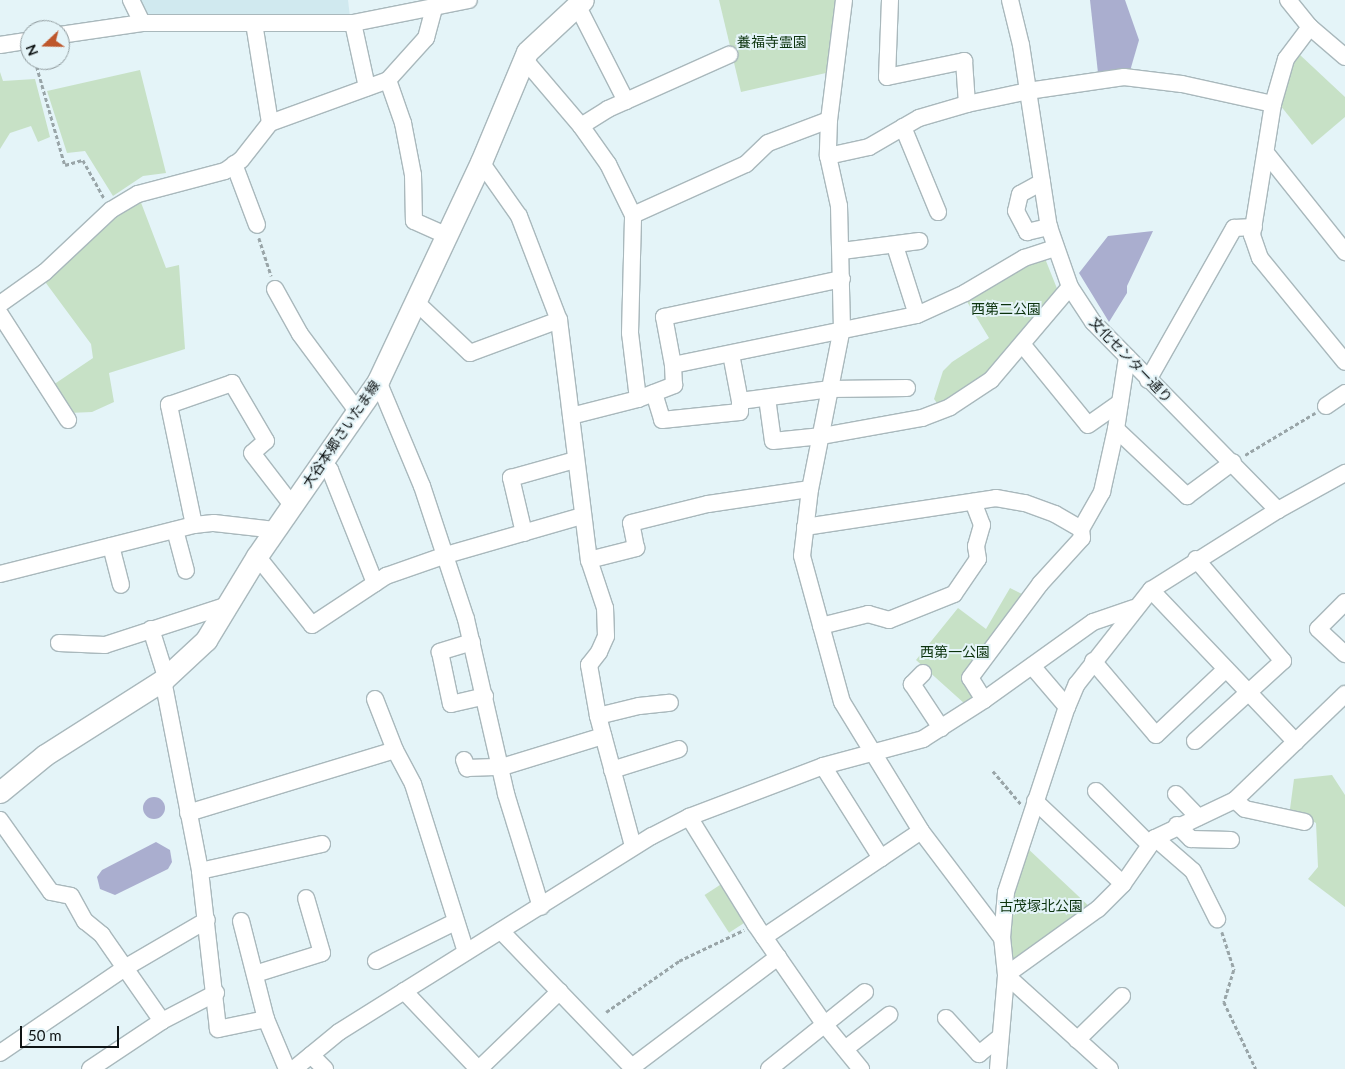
<!DOCTYPE html>
<html>
<head>
<meta charset="utf-8">
<style>
	body { margin:0 }
	#map { position:relative; width:1345px; height:1069px; overflow:hidden; background:#e4f4f8; font-family:Lato,"Noto Sans JP",sans-serif }
	div>[style] { position:absolute }
	[style*='--x'] { left:calc(var(--x)*1px); top:calc(var(--y)*1px); width:calc(var(--w)*1px); rotate:calc(var(--a)*1deg) }
	.built>* { inset:0; background:#d0e9ef }
	.green>* { inset:0; background:#c7e1c6; transform-origin:0 0 }
	.water>* { inset:0; background:#aaaecf }
	.round { border-radius:50% }
	.path>* { height:2.5px; margin-top:-1.25px; transform-origin:0; background:repeating-linear-gradient(90deg,#99a5a8 0 4px,transparent 0 6.5px) }
	.roads { filter:drop-shadow(1px 0 #a9b8bc) drop-shadow(-1px 0 #a9b8bc) drop-shadow(0 1px #a9b8bc) drop-shadow(0 -1px #a9b8bc) }
	.minor>* { height:16px; margin:-8px; padding:0 8px; transform-origin:8px; border-radius:8px; background:#fff }
	.major>* { height:21px; margin:-10.5px; padding:0 10.5px; transform-origin:10.5px; border-radius:10.5px; background:#fff }
	span { translate:-50% -50%; white-space:nowrap; text-align:center; line-height:1.15; -webkit-text-stroke:4px #e4f4f8; paint-order:stroke }
	.park-label { font-size:14px; color:#0b330d }
	.street-label { font-size:14px; color:#0f1415 }
	.north { position:absolute; left:20px; top:20px; width:50px; height:50px; box-sizing:border-box; background:#e4f4f8; border:1px solid #8f9a9d; border-radius:50%; rotate:249deg; font-size:14px; font-weight:700; line-height:20px; text-align:center; color:#0f1415 }
	.north::after { content:''; display:block; margin:auto; width:18px; height:22px; background:#be572c; clip-path:polygon(50% 0,100% 100%,50% 72%,0 100%) }
	.scale { position:absolute; left:20px; top:1026px; width:99px; height:22px; box-sizing:border-box; border:2px solid #0f1415; border-top:0; padding-left:6px; font-size:15px; line-height:18px; white-space:nowrap; color:#0f1415; -webkit-text-stroke:4px #e4f4f8; paint-order:stroke }
</style>
</head>
<body>
<div id="map">
	<div class="built">
		<div style="clip-path:polygon(138px 0,348px 0,350px 17px,153px 17px,144px 12px)"></div>
	</div>
	<div class="green">
		<div style="clip-path:polygon(719px 0,836px 0,826px 73px,741px 92px)"></div>
		<div style="clip-path:polygon(1299px 54px,1345px 97px,1345px 117px,1312px 145px,1280px 105px,1289px 68px)"></div>
		<div style="clip-path:polygon(140px 70px,166px 173px,143px 176px,113px 196px,85px 151px,67px 153px,47px 91px)"></div>
		<div style="clip-path:polygon(0 72px,3px 81px,35px 79px,50px 137px,38px 142px,31px 126px,10px 133px,0 149px)"></div>
		<div style="clip-path:polygon(140px 200px,166px 268px,179px 265px,185px 349px,109px 373px,114px 402px,92px 412px,69px 413px,53px 385px,93px 358px,91px 344px,43px 279px,128px 204px)"></div>
		<div style="clip-path:polygon(1044px 256px,1058px 291px,987px 376px,940px 407px,934px 399px,943px 371px,952px 362px,989px 338px,966px 300px,1027px 261px)"></div>
		<div style="clip-path:polygon(1010px 588px,1028px 597px,967px 678px,977px 695px,965px 704px,916px 660px,958px 608px,986px 629px)"></div>
		<div style="clip-path:polygon(1332px 775px,1345px 795px,1345px 907px,1308px 879px,1318px 867px,1316px 823px,1290px 809px,1294px 779px)"></div>
		<div style="clip-path:polygon(1024px 845px,1092px 909px,1009px 970px,1009px 892px)"></div>
		<div style="left:723px;top:883px;width:45px;height:22px;rotate:57deg"></div>
	</div>
	<div class="water">
		<div style="clip-path:polygon(1090px 0,1125px 0,1139px 40px,1130px 71px,1098px 73px)"></div>
		<div style="clip-path:polygon(1153px 231px,1127px 286px,1127px 293px,1109px 322px,1079px 273px,1108px 236px)"></div>
		<div class="round" style="left:143px;top:797px;width:22px;height:22px"></div>
		<div style="clip-path:polygon(156px 842px,170px 850px,172px 862px,168px 869px,115px 895px,100px 889px,97px 877px,102px 870px)"></div>
	</div>
	<div class="path">
		<div style="--x:35;--y:60;--w:109;--a:74.1"></div>
		<div style="--x:65;--y:165;--w:19;--a:-16"></div>
		<div style="--x:83;--y:160;--w:43;--a:61.1"></div>
		<div style="--x:259;--y:238;--w:40;--a:72"></div>
		<div style="--x:1245;--y:455;--w:82;--a:-31"></div>
		<div style="--x:993;--y:771;--w:43;--a:49.7"></div>
		<div style="--x:1222;--y:932;--w:40;--a:72"></div>
		<div style="--x:1234;--y:970;--w:34;--a:107"></div>
		<div style="--x:1224;--y:1002;--w:74;--a:64.5"></div>
		<div style="--x:606;--y:1012;--w:89;--a:-34.9"></div>
		<div style="--x:679;--y:961;--w:72;--a:-25.5"></div>
	</div>
	<div class="roads">
		<div class="minor">
			<div style="--x:131;--y:0;--w:25;--a:64"></div>
			<div style="--x:844;--y:0;--w:121;--a:97.1"></div>
			<div style="--x:829;--y:120;--w:36;--a:92"></div>
			<div style="--x:828;--y:156;--w:51;--a:77.6"></div>
			<div style="--x:839;--y:206;--w:122;--a:88.6"></div>
			<div style="--x:842;--y:328;--w:164;--a:101.2"></div>
			<div style="--x:810;--y:489;--w:67;--a:96.8"></div>
			<div style="--x:802;--y:556;--w:151;--a:74.7"></div>
			<div style="--x:842;--y:702;--w:151;--a:58.5"></div>
			<div style="--x:921;--y:831;--w:134;--a:52.9"></div>
			<div style="--x:890;--y:0;--w:77;--a:92.2"></div>
			<div style="--x:887;--y:77;--w:79;--a:-11.7"></div>
			<div style="--x:964;--y:61;--w:43;--a:86"></div>
			<div style="--x:1010;--y:0;--w:46;--a:76.3"></div>
			<div style="--x:1021;--y:45;--w:184;--a:81.3"></div>
			<div style="--x:1049;--y:227;--w:64;--a:70.7"></div>
			<div style="--x:1070;--y:287;--w:42;--a:56.7"></div>
			<div style="--x:1093;--y:322;--w:264;--a:45.5"></div>
			<div style="--x:1288;--y:0;--w:35;--a:51"></div>
			<div style="--x:1310;--y:27;--w:46;--a:40.6"></div>
			<div style="--x:577;--y:5;--w:108;--a:63"></div>
			<div style="--x:254;--y:23;--w:101;--a:80.9"></div>
			<div style="--x:353;--y:23;--w:66;--a:77.7"></div>
			<div style="--x:1310;--y:27;--w:40;--a:127"></div>
			<div style="--x:1286;--y:59;--w:47;--a:106.1"></div>
			<div style="--x:1273;--y:104;--w:133;--a:99.1"></div>
			<div style="--x:1252;--y:235;--w:24;--a:71"></div>
			<div style="--x:1260;--y:258;--w:134;--a:50.7"></div>
			<div style="--x:60;--y:35;--w:83;--a:-8.3"></div>
			<div style="--x:142;--y:23;--w:211;--a:0"></div>
			<div style="--x:353;--y:23;--w:118;--a:-11.2"></div>
			<div style="--x:0;--y:45;--w:30;--a:-9"></div>
			<div style="--x:524;--y:59;--w:88;--a:49.6"></div>
			<div style="--x:581;--y:126;--w:47;--a:54.6"></div>
			<div style="--x:608;--y:164;--w:57;--a:63.9"></div>
			<div style="--x:388;--y:80;--w:46;--a:70.8"></div>
			<div style="--x:403;--y:123;--w:53;--a:79.1"></div>
			<div style="--x:413;--y:175;--w:46;--a:88.8"></div>
			<div style="--x:414;--y:221;--w:36;--a:24"></div>
			<div style="--x:581;--y:126;--w:32;--a:-32"></div>
			<div style="--x:608;--y:109;--w:133;--a:-24.1"></div>
			<div style="--x:903;--y:127;--w:92;--a:67.6"></div>
			<div style="--x:1266;--y:153;--w:127;--a:51.4"></div>
			<div style="--x:828;--y:156;--w:42;--a:-12.4"></div>
			<div style="--x:869;--y:147;--w:58;--a:-30.1"></div>
			<div style="--x:919;--y:118;--w:50;--a:-16.3"></div>
			<div style="--x:967;--y:104;--w:62;--a:-12"></div>
			<div style="--x:1028;--y:91;--w:97;--a:-8.3"></div>
			<div style="--x:1124;--y:77;--w:58;--a:6.9"></div>
			<div style="--x:1182;--y:84;--w:93;--a:12.4"></div>
			<div style="--x:481;--y:162;--w:66;--a:54.9"></div>
			<div style="--x:519;--y:216;--w:111;--a:69"></div>
			<div style="--x:559;--y:320;--w:242;--a:82.9"></div>
			<div style="--x:234;--y:164;--w:65;--a:69.3"></div>
			<div style="--x:1042;--y:182;--w:25;--a:151"></div>
			<div style="--x:1020;--y:194;--w:17;--a:103"></div>
			<div style="--x:1016;--y:211;--w:24;--a:62"></div>
			<div style="--x:1027;--y:232;--w:23;--a:-13"></div>
			<div style="--x:895;--y:246;--w:72;--a:72.3"></div>
			<div style="--x:842;--y:251;--w:78;--a:-7.4"></div>
			<div style="--x:275;--y:289;--w:51;--a:60.9"></div>
			<div style="--x:300;--y:334;--w:97;--a:53.4"></div>
			<div style="--x:417;--y:303;--w:73;--a:43.3"></div>
			<div style="--x:470;--y:353;--w:95;--a:-20.3"></div>
			<div style="--x:0;--y:304;--w:55;--a:-35.4"></div>
			<div style="--x:45;--y:272;--w:91;--a:-43.2"></div>
			<div style="--x:111;--y:210;--w:31;--a:-31"></div>
			<div style="--x:138;--y:194;--w:90;--a:-14.8"></div>
			<div style="--x:225;--y:171;--w:19;--a:-35"></div>
			<div style="--x:241;--y:160;--w:47;--a:-51.9"></div>
			<div style="--x:270;--y:123;--w:126;--a:-20"></div>
			<div style="--x:388;--y:80;--w:57;--a:-47.9"></div>
			<div style="--x:426;--y:38;--w:31;--a:-75"></div>
			<div style="--x:0;--y:314;--w:126;--a:57.3"></div>
			<div style="--x:1022;--y:344;--w:104;--a:50.8"></div>
			<div style="--x:1088;--y:425;--w:39;--a:-35"></div>
			<div style="--x:731;--y:354;--w:48;--a:79.2"></div>
			<div style="--x:673;--y:365;--w:49;--a:-100.6"></div>
			<div style="--x:664;--y:317;--w:182;--a:-12.1"></div>
			<div style="--x:1148;--y:380;--w:175;--a:-60.5"></div>
			<div style="--x:1234;--y:228;--w:20;--a:-3"></div>
			<div style="--x:378;--y:381;--w:114;--a:67.3"></div>
			<div style="--x:422;--y:486;--w:140;--a:71.7"></div>
			<div style="--x:466;--y:619;--w:180;--a:77.1"></div>
			<div style="--x:506;--y:794;--w:118;--a:72.8"></div>
			<div style="--x:654;--y:393;--w:28;--a:73"></div>
			<div style="--x:662;--y:420;--w:78;--a:-5.9"></div>
			<div style="--x:740;--y:412;--w:11;--a:-90"></div>
			<div style="--x:740;--y:401;--w:91;--a:-7.6"></div>
			<div style="--x:830;--y:389;--w:77;--a:-0.7"></div>
			<div style="--x:767;--y:398;--w:43;--a:82.1"></div>
			<div style="--x:773;--y:441;--w:49;--a:-5.8"></div>
			<div style="--x:822;--y:436;--w:102;--a:-10.2"></div>
			<div style="--x:922;--y:418;--w:30;--a:-21"></div>
			<div style="--x:950;--y:407;--w:49;--a:-33.4"></div>
			<div style="--x:991;--y:380;--w:122;--a:-49.7"></div>
			<div style="--x:638;--y:399;--w:66;--a:-96.9"></div>
			<div style="--x:630;--y:333;--w:118;--a:-88.5"></div>
			<div style="--x:633;--y:215;--w:124;--a:-24.3"></div>
			<div style="--x:746;--y:164;--w:30;--a:-44"></div>
			<div style="--x:768;--y:143;--w:65;--a:-20.7"></div>
			<div style="--x:1326;--y:406;--w:23;--a:-34"></div>
			<div style="--x:571;--y:416;--w:69;--a:-14.2"></div>
			<div style="--x:638;--y:399;--w:39;--a:-21"></div>
			<div style="--x:674;--y:385;--w:20;--a:-93"></div>
			<div style="--x:673;--y:365;--w:249;--a:-11.6"></div>
			<div style="--x:917;--y:315;--w:53;--a:-24.6"></div>
			<div style="--x:965;--y:293;--w:69;--a:-30.7"></div>
			<div style="--x:1024;--y:258;--w:32;--a:-18"></div>
			<div style="--x:1116;--y:429;--w:98;--a:43.3"></div>
			<div style="--x:1187;--y:496;--w:57;--a:-36.5"></div>
			<div style="--x:322;--y:462;--w:11;--a:45"></div>
			<div style="--x:330;--y:470;--w:122;--a:68.3"></div>
			<div style="--x:194;--y:525;--w:123;--a:-101.8"></div>
			<div style="--x:169;--y:405;--w:67;--a:-19.2"></div>
			<div style="--x:232;--y:383;--w:67;--a:59.6"></div>
			<div style="--x:266;--y:441;--w:18;--a:139"></div>
			<div style="--x:252;--y:453;--w:66;--a:52.4"></div>
			<div style="--x:805;--y:527;--w:193;--a:-8.6"></div>
			<div style="--x:996;--y:498;--w:29;--a:10"></div>
			<div style="--x:1025;--y:503;--w:32;--a:20"></div>
			<div style="--x:1055;--y:514;--w:30;--a:30"></div>
			<div style="--x:1081;--y:529;--w:43;--a:-60.4"></div>
			<div style="--x:1102;--y:492;--w:65;--a:-77.5"></div>
			<div style="--x:1116;--y:429;--w:73;--a:-81.3"></div>
			<div style="--x:175;--y:530;--w:42;--a:75"></div>
			<div style="--x:524;--y:533;--w:57;--a:-103.3"></div>
			<div style="--x:511;--y:478;--w:66;--a:-15.7"></div>
			<div style="--x:111;--y:546;--w:40;--a:75.6"></div>
			<div style="--x:257;--y:556;--w:88;--a:51.4"></div>
			<div style="--x:312;--y:625;--w:89;--a:-33.5"></div>
			<div style="--x:386;--y:576;--w:64;--a:-19.3"></div>
			<div style="--x:446;--y:555;--w:141;--a:-16"></div>
			<div style="--x:0;--y:574;--w:200;--a:-14.2"></div>
			<div style="--x:194;--y:525;--w:20;--a:-6"></div>
			<div style="--x:214;--y:523;--w:61;--a:6.5"></div>
			<div style="--x:1151;--y:590;--w:210;--a:46.4"></div>
			<div style="--x:1345;--y:602;--w:38;--a:135"></div>
			<div style="--x:1318;--y:629;--w:37;--a:43"></div>
			<div style="--x:821;--y:626;--w:49;--a:-14.3"></div>
			<div style="--x:868;--y:614;--w:22;--a:16"></div>
			<div style="--x:889;--y:620;--w:70;--a:-21.8"></div>
			<div style="--x:954;--y:594;--w:42;--a:-55.6"></div>
			<div style="--x:978;--y:559;--w:13;--a:-99"></div>
			<div style="--x:976;--y:546;--w:22;--a:-74"></div>
			<div style="--x:982;--y:525;--w:25;--a:-111"></div>
			<div style="--x:151;--y:629;--w:50;--a:72.6"></div>
			<div style="--x:472;--y:642;--w:34;--a:163"></div>
			<div style="--x:440;--y:652;--w:53;--a:78.1"></div>
			<div style="--x:451;--y:704;--w:35;--a:-13"></div>
			<div style="--x:59;--y:643;--w:46;--a:2.5"></div>
			<div style="--x:105;--y:645;--w:129;--a:-18"></div>
			<div style="--x:1093;--y:661;--w:97;--a:49.6"></div>
			<div style="--x:1156;--y:735;--w:96;--a:-43.3"></div>
			<div style="--x:1032;--y:666;--w:54;--a:49.5"></div>
			<div style="--x:923;--y:673;--w:16;--a:135"></div>
			<div style="--x:912;--y:684;--w:53;--a:56.6"></div>
			<div style="--x:163;--y:680;--w:195;--a:79"></div>
			<div style="--x:200;--y:871;--w:159;--a:83.5"></div>
			<div style="--x:218;--y:1029;--w:49;--a:-11.8"></div>
			<div style="--x:375;--y:699;--w:55;--a:68.6"></div>
			<div style="--x:395;--y:750;--w:38;--a:62"></div>
			<div style="--x:413;--y:784;--w:176;--a:72.5"></div>
			<div style="--x:984;--y:700;--w:26;--a:-122"></div>
			<div style="--x:970;--y:678;--w:117;--a:-53.3"></div>
			<div style="--x:1040;--y:584;--w:62;--a:-47.6"></div>
			<div style="--x:1082;--y:538;--w:9;--a:-96"></div>
			<div style="--x:598;--y:716;--w:42;--a:-13.7"></div>
			<div style="--x:639;--y:706;--w:31;--a:-6"></div>
			<div style="--x:1195;--y:741;--w:119;--a:-42.3"></div>
			<div style="--x:1283;--y:661;--w:134;--a:-130.5"></div>
			<div style="--x:464;--y:760;--w:9;--a:69"></div>
			<div style="--x:467;--y:768;--w:35;--a:-2"></div>
			<div style="--x:502;--y:767;--w:106;--a:-17.1"></div>
			<div style="--x:823;--y:766;--w:109;--a:57.8"></div>
			<div style="--x:881;--y:858;--w:48;--a:-34"></div>
			<div style="--x:612;--y:770;--w:70;--a:-17.4"></div>
			<div style="--x:1096;--y:791;--w:76;--a:45"></div>
			<div style="--x:1176;--y:794;--w:32;--a:46"></div>
			<div style="--x:1235;--y:800;--w:13;--a:42"></div>
			<div style="--x:1245;--y:809;--w:61;--a:12.2"></div>
			<div style="--x:1035;--y:801;--w:121;--a:43.3"></div>
			<div style="--x:188;--y:813;--w:216;--a:-16.9"></div>
			<div style="--x:689;--y:817;--w:126;--a:58.3"></div>
			<div style="--x:755;--y:924;--w:123;--a:55.3"></div>
			<div style="--x:825;--y:1025;--w:57;--a:50.7"></div>
			<div style="--x:0;--y:820;--w:88;--a:54.7"></div>
			<div style="--x:51;--y:892;--w:20;--a:11"></div>
			<div style="--x:71;--y:896;--w:29;--a:61"></div>
			<div style="--x:85;--y:921;--w:22;--a:39"></div>
			<div style="--x:102;--y:935;--w:105;--a:55.1"></div>
			<div style="--x:1177;--y:825;--w:20;--a:45"></div>
			<div style="--x:1191;--y:839;--w:40;--a:1.4"></div>
			<div style="--x:1155;--y:838;--w:50;--a:41"></div>
			<div style="--x:1193;--y:871;--w:54;--a:63.4"></div>
			<div style="--x:633;--y:846;--w:135;--a:-105.1"></div>
			<div style="--x:598;--y:716;--w:52;--a:-100"></div>
			<div style="--x:589;--y:665;--w:16;--a:-52"></div>
			<div style="--x:599;--y:652;--w:17;--a:-66"></div>
			<div style="--x:606;--y:636;--w:28;--a:-92"></div>
			<div style="--x:605;--y:608;--w:51;--a:-108.4"></div>
			<div style="--x:589;--y:560;--w:49;--a:-14.3"></div>
			<div style="--x:636;--y:548;--w:25;--a:-101"></div>
			<div style="--x:631;--y:523;--w:79;--a:-13.9"></div>
			<div style="--x:708;--y:504;--w:103;--a:-8.4"></div>
			<div style="--x:200;--y:871;--w:125;--a:-12.5"></div>
			<div style="--x:241;--y:921;--w:101;--a:75.7"></div>
			<div style="--x:266;--y:1019;--w:54;--a:67.2"></div>
			<div style="--x:501;--y:931;--w:192;--a:46.1"></div>
			<div style="--x:764;--y:937;--w:141;--a:-34"></div>
			<div style="--x:376;--y:961;--w:88;--a:-26.3"></div>
			<div style="--x:255;--y:974;--w:70;--a:-17.4"></div>
			<div style="--x:322;--y:953;--w:57;--a:-106.2"></div>
			<div style="--x:404;--y:991;--w:108;--a:46.5"></div>
			<div style="--x:946;--y:1018;--w:49;--a:47.5"></div>
			<div style="--x:979;--y:1054;--w:26;--a:-39"></div>
			<div style="--x:1077;--y:1040;--w:63;--a:-44.4"></div>
			<div style="--x:845;--y:1049;--w:56;--a:-37.7"></div>
			<div style="--x:0;--y:1053;--w:149;--a:-34.3"></div>
			<div style="--x:123;--y:969;--w:97;--a:-30.3"></div>
			<div style="--x:311;--y:1055;--w:20;--a:45"></div>
			<div style="--x:632;--y:1067;--w:183;--a:-37"></div>
			<div style="--x:90;--y:1069;--w:87;--a:-33.7"></div>
			<div style="--x:162;--y:1021;--w:61;--a:-27.4"></div>
			<div style="--x:294;--y:1069;--w:58;--a:-39.4"></div>
			<div style="--x:339;--y:1032;--w:369;--a:-32.1"></div>
			<div style="--x:652;--y:836;--w:42;--a:-27.2"></div>
			<div style="--x:689;--y:817;--w:143;--a:-20.8"></div>
			<div style="--x:823;--y:766;--w:104;--a:-15.1"></div>
			<div style="--x:923;--y:739;--w:72;--a:-32.6"></div>
			<div style="--x:984;--y:700;--w:134;--a:-35.6"></div>
			<div style="--x:1093;--y:622;--w:43;--a:-18.9"></div>
			<div style="--x:479;--y:1069;--w:112;--a:-43.9"></div>
			<div style="--x:769;--y:1069;--w:123;--a:-38.7"></div>
			<div style="--x:998;--y:1069;--w:94;--a:-85.1"></div>
			<div style="--x:1006;--y:975;--w:37;--a:-96"></div>
			<div style="--x:1002;--y:938;--w:46;--a:-85"></div>
			<div style="--x:1006;--y:892;--w:195;--a:-71.8"></div>
			<div style="--x:1067;--y:707;--w:25;--a:-67"></div>
			<div style="--x:1077;--y:684;--w:120;--a:-51.8"></div>
			<div style="--x:1151;--y:590;--w:150;--a:-32.2"></div>
			<div style="--x:1278;--y:510;--w:77;--a:-28.9"></div>
			<div style="--x:1110;--y:1069;--w:140;--a:-137.9"></div>
			<div style="--x:1006;--y:975;--w:113;--a:-35.7"></div>
			<div style="--x:1098;--y:909;--w:35;--a:-45"></div>
			<div style="--x:1123;--y:884;--w:56;--a:-55.2"></div>
			<div style="--x:1155;--y:838;--w:89;--a:-25.4"></div>
			<div style="--x:1235;--y:800;--w:153;--a:-43.9"></div>
		</div>
		<div class="major">
			<div style="--x:0;--y:792;--w:58;--a:-39.4"></div>
			<div style="--x:45;--y:755;--w:140;--a:-32.4"></div>
			<div style="--x:163;--y:680;--w:59;--a:-42.9"></div>
			<div style="--x:206;--y:640;--w:98;--a:-58.7"></div>
			<div style="--x:257;--y:556;--w:213;--a:-55.3"></div>
			<div style="--x:378;--y:381;--w:242;--a:-64.8"></div>
			<div style="--x:481;--y:162;--w:119;--a:-67.3"></div>
			<div style="--x:527;--y:52;--w:76;--a:-42.9"></div>
		</div>
	</div>
	<div class="park-label">
		<span style="left:772px;top:42px">養福寺霊園</span>
		<span style="left:1006px;top:309px">西第二公園</span>
		<span style="left:955px;top:652px">西第一公園</span>
		<span style="left:1041px;top:906px">古茂塚北公園</span>
	</div>
	<div class="street-label">
		<span style="left:1131px;top:360px;rotate:46deg">文化センター通り</span>
		<span style="left:341px;top:434px;rotate:-56deg">大谷本郷さいたま線</span>
	</div>
	<div class="north">N</div>
	<div class="scale">50 m</div>
</div>
</body>
</html>
